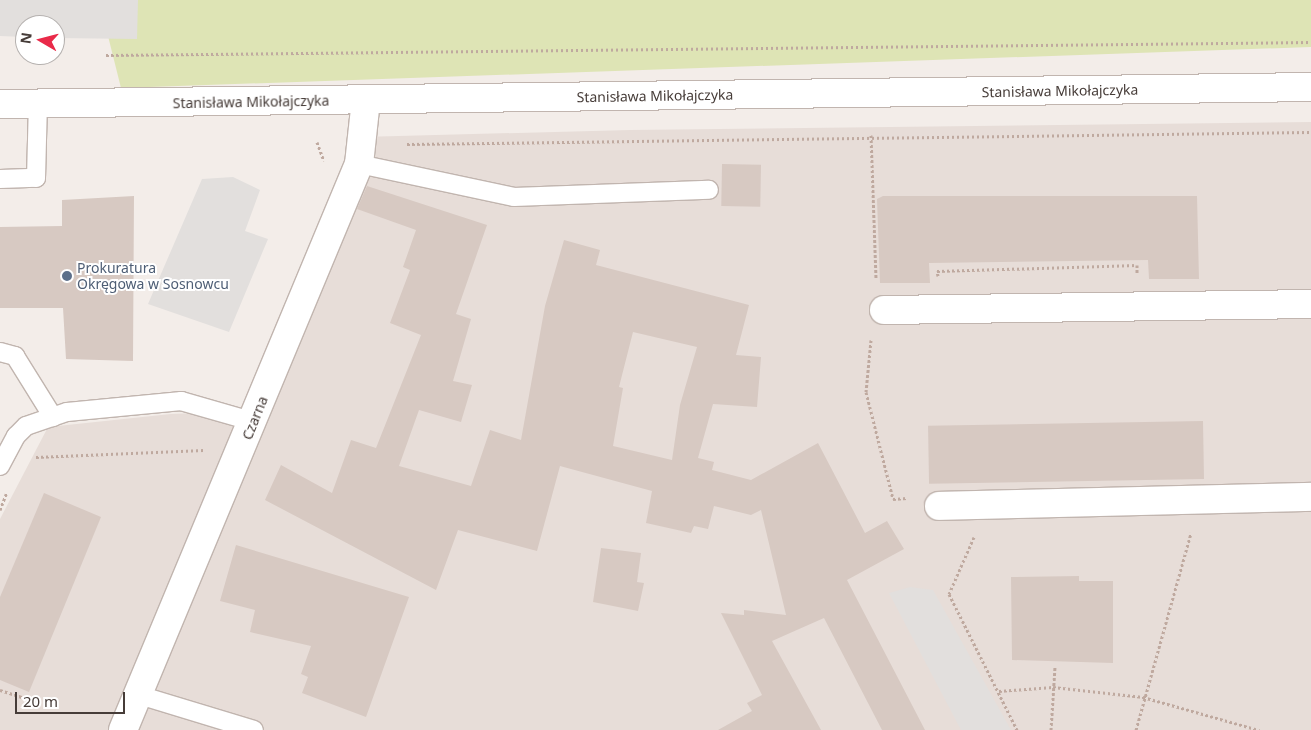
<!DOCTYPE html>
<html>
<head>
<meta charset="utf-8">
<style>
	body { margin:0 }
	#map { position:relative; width:1311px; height:730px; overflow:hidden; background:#f3ede9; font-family:"Noto Sans",sans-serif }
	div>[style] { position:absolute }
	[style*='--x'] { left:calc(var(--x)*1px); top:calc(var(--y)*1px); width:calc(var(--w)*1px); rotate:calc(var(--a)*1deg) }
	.residential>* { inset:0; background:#e7ddd8 }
	.green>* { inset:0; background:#dee4b5 }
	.parking>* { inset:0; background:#e2dfdd }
	.building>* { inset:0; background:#d7c9c2; transform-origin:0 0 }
	.path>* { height:3px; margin-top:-1.5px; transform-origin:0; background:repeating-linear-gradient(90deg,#bfa99f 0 2.5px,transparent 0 5px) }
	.roads { filter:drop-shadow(1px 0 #c1b5af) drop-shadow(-1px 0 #c1b5af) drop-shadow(0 1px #c1b5af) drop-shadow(0 -1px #c1b5af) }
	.service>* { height:18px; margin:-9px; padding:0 9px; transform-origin:9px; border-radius:9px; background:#fff }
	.minor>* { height:28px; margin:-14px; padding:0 14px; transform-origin:14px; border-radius:14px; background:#fff }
	.tertiary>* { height:28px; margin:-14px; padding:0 14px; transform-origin:14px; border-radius:14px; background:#fff }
	.dots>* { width:14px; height:14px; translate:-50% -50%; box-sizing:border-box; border:2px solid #fff; border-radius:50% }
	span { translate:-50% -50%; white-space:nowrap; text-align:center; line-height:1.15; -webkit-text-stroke:4px #fff; paint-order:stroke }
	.street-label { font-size:14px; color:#463c38 }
	.service-label { font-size:14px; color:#4e5e75 }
	.left { translate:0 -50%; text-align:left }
	.north { position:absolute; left:15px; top:15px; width:50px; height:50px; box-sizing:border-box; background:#fff; border:1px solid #b5b1af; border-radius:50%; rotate:278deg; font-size:14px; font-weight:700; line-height:20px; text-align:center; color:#463c38 }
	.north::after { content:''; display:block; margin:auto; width:18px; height:22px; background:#e92a49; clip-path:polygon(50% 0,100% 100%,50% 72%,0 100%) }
	.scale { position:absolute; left:15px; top:692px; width:110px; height:22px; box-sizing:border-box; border:2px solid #463c38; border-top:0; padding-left:6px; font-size:15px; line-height:18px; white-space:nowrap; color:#463c38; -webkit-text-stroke:4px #fff; paint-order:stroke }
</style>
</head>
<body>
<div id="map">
	<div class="residential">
		<div style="clip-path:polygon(1311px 122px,1311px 730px,0 730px,0 519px,48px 427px,171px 414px,249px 411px,361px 137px,630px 130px)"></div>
	</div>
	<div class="green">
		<div style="clip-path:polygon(43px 0,1311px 0,1311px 47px,121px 88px,105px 24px)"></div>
	</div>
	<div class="parking">
		<div style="clip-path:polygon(0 0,138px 0,137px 39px,55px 38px,55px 25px,25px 25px,25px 37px,0 36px)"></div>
		<div style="clip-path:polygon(233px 177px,260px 190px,245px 231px,268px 239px,229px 332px,148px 304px,202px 179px)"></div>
		<div style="clip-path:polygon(910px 587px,933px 590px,1011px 730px,961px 730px,889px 593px)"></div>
	</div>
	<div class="building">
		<div style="left:722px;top:164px;width:39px;height:42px;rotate:1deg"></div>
		<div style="clip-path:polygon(evenodd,367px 186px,487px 225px,456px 314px,471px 319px,453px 381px,472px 385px,461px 422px,419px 410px,399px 466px,471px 486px,490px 430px,521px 440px,545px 306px,564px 240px,600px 250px,596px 265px,749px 305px,736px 355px,761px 357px,757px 407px,713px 404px,698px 458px,714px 462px,712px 470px,751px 480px,818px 443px,865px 533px,887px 521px,904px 549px,847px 580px,925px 730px,882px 730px,824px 618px,772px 641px,821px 730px,718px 730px,752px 711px,747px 703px,762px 695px,721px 613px,744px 615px,744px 610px,786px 615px,761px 510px,751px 515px,714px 506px,708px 529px,694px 526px,691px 533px,646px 523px,652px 491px,560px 466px,537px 551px,458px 530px,436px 590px,265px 500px,281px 465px,332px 493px,351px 440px,376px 448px,421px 335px,390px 323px,410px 270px,403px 267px,416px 230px,357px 209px,367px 186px,633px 332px,697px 347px,680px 405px,672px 460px,613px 446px,623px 388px,619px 387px,633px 332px)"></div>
		<div style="clip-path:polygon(134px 196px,133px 361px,66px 359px,63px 308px,0 308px,0 227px,62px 226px,62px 200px)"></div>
		<div style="clip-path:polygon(883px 196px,1197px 196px,1199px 279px,1149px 279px,1148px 260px,929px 263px,930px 283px,880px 283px,877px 199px)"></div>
		<div style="left:1203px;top:421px;width:58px;height:275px;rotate:89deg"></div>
		<div style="clip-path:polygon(44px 493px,101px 517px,29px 692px,0 680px,0 597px)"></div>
		<div style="clip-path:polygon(236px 545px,409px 597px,366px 717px,302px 693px,308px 677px,301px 674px,311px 646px,250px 632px,255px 610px,220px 601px)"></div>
		<div style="clip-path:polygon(601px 548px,641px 553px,637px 582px,644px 583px,638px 611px,593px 602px)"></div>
		<div style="clip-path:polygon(1079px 576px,1079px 581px,1113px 581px,1113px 663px,1012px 660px,1011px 577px)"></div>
	</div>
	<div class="path">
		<div style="--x:106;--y:55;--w:1205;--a:-0.62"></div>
		<div style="--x:871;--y:135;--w:144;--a:88"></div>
		<div style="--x:317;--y:142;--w:20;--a:70"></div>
		<div style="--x:407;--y:144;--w:904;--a:-0.76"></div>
		<div style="--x:938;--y:276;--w:5;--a:-101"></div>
		<div style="--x:937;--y:271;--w:200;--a:-1.7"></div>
		<div style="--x:1137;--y:265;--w:9;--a:90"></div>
		<div style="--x:871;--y:340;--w:52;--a:95.5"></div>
		<div style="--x:866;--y:392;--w:110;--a:75.8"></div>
		<div style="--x:893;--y:499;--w:14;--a:-4"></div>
		<div style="--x:36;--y:457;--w:168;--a:-2.4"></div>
		<div style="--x:0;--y:510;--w:19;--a:-69"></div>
		<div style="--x:974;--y:537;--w:62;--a:113.7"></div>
		<div style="--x:949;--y:594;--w:152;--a:63.4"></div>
		<div style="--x:0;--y:690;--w:26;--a:18"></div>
		<div style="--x:999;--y:691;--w:54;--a:-4.2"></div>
		<div style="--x:1053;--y:687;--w:91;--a:6.3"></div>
		<div style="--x:1143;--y:697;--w:121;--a:15.9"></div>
		<div style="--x:1051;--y:730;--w:63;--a:-86.4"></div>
		<div style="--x:1136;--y:730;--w:205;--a:-74.4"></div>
	</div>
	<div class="roads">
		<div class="service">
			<div style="--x:359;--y:164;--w:158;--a:12"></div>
			<div style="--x:514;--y:197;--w:195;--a:-2.1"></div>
			<div style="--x:0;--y:179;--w:36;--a:-2"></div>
			<div style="--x:36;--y:178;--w:74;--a:-88.5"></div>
			<div style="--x:0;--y:352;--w:16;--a:15"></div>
			<div style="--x:15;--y:356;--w:72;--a:58.1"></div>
			<div style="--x:0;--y:466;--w:34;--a:-62"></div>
			<div style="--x:16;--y:436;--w:14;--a:-45"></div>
			<div style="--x:26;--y:426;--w:43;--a:-18.9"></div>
			<div style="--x:67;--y:412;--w:115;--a:-5.5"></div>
			<div style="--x:181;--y:401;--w:76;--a:16"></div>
			<div style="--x:139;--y:695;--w:120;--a:16.9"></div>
		</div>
		<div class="minor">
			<div style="--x:884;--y:310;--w:427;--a:-0.8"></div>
			<div style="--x:939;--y:506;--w:372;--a:-1.4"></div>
			<div style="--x:123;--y:730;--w:613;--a:-67.37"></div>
			<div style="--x:359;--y:164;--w:64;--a:-83.8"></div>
		</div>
		<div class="tertiary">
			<div style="--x:0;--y:104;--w:1311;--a:-0.74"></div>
		</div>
	</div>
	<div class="dots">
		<div style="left:67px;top:276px;background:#5c6f8a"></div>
	</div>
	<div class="street-label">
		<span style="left:1060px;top:91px;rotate:-1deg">Stanisława Mikołajczyka</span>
		<span style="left:655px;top:96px;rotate:-1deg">Stanisława Mikołajczyka</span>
		<span style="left:251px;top:102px;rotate:-1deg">Stanisława Mikołajczyka</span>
		<span style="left:255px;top:418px;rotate:-68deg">Czarna</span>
	</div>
	<div class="service-label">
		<span class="left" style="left:77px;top:276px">Prokuratura<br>Okręgowa w Sosnowcu</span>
	</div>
	<div class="north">N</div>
	<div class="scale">20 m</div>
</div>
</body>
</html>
